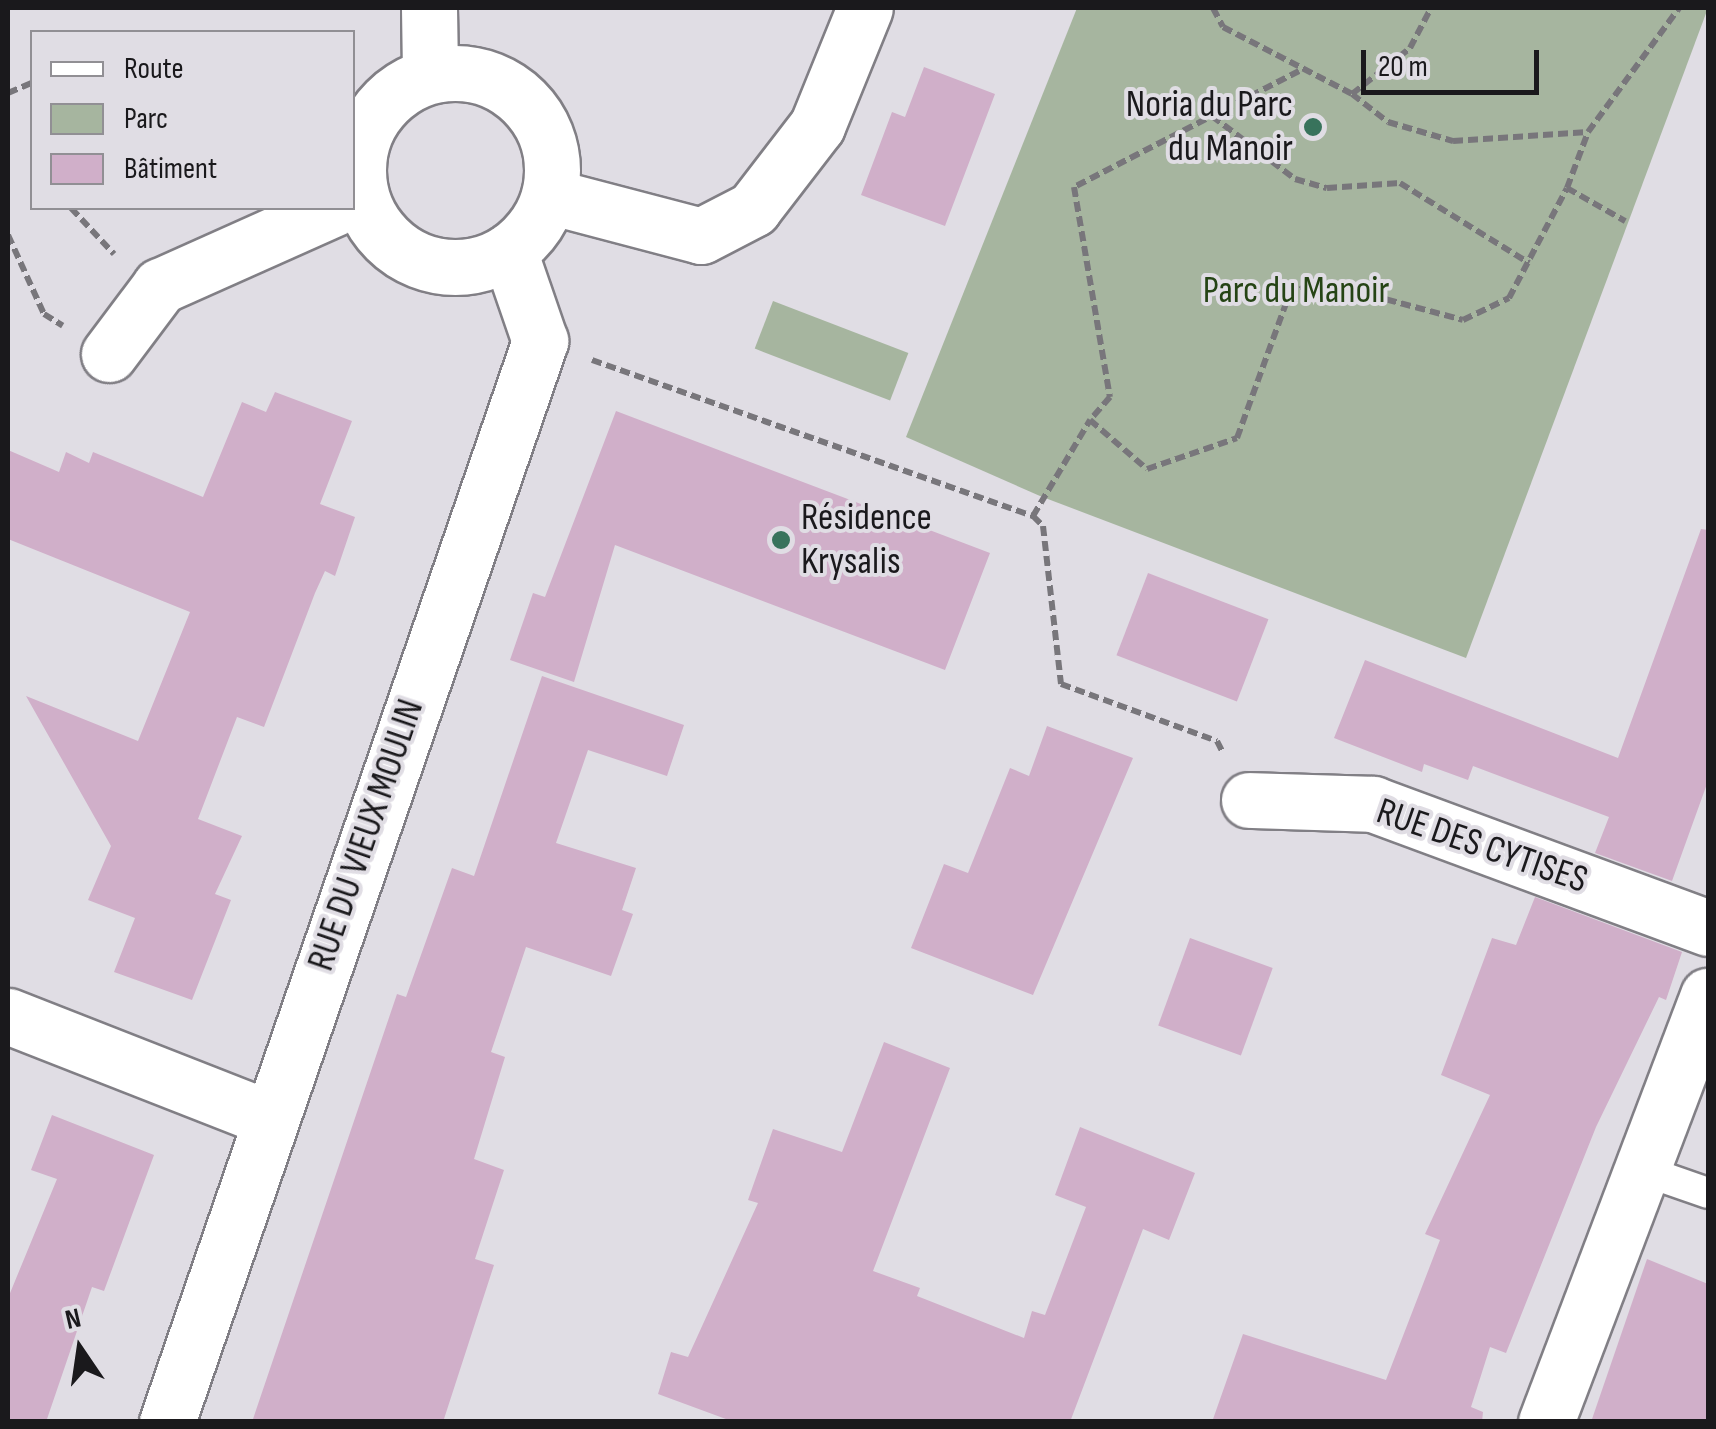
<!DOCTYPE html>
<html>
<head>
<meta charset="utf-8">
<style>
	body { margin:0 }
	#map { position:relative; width:1716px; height:1429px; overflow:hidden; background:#e0dde4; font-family:"Sofia Sans Condensed",sans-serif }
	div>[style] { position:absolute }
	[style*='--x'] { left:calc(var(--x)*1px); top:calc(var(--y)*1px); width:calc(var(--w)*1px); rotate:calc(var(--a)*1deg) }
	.green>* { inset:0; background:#a6b59f; transform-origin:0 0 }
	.building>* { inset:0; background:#d0afc9; transform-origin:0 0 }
	.path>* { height:6px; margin-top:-3px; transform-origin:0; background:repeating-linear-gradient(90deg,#78767b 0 10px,transparent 0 15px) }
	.roads { filter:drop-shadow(2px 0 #817f85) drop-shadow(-2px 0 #817f85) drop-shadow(0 2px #817f85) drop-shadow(0 -2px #817f85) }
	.lane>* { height:30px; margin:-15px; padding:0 15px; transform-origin:15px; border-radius:15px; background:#fff }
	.street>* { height:55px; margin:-27.5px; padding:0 27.5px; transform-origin:27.5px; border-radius:27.5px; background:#fff }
	.street>.ring { margin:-27.5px; padding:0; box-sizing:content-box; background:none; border:55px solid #fff; border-radius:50% }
	.secondary>* { height:55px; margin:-27.5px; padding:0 27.5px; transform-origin:27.5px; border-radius:27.5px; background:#fff }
	.dots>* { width:28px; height:28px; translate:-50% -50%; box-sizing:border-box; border:5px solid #e0dde4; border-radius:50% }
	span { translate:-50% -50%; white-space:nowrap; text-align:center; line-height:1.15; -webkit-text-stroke:8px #e0dde4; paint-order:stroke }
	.poi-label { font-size:38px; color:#1a191c }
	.right { translate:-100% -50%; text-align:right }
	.left { translate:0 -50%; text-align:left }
	.park-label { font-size:38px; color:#254415 }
	.street-label { font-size:38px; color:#1a191c }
	.frame { position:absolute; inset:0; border:10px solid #1a191c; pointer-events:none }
	.legend { position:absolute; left:30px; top:30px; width:325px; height:180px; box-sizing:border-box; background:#e0dde4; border:2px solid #918f94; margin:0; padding:12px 18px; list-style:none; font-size:30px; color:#1a191c }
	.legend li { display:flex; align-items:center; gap:20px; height:50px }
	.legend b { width:50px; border:2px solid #918f94 }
	.north { position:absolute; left:30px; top:1299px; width:100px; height:100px; -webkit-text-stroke:8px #e0dde4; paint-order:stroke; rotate:347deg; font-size:28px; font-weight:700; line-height:40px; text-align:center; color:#1a191c }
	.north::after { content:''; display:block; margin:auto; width:35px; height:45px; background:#1a191c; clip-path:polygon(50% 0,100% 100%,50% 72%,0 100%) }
	.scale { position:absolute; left:1361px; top:50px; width:178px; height:45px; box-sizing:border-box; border:5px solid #1a191c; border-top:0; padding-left:12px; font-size:30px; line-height:35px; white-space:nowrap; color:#1a191c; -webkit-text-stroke:8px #e0dde4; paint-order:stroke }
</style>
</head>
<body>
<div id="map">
	<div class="green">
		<div style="clip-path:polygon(1077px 8px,1708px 8px,1466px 658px,1040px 496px,906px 437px)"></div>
		<div style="left:773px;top:301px;width:145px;height:51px;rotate:21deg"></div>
	</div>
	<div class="building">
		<div style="clip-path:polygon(924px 67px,995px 94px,945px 226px,861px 195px,892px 112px,905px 117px)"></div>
		<div style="clip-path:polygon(275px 392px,352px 421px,320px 504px,355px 517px,335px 576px,325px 571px,315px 593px,264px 727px,237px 717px,198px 819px,242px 836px,215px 894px,231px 900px,192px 1000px,114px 972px,135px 918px,88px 900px,111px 846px,26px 696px,138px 741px,190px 612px,8px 539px,8px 450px,59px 472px,66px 452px,89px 463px,93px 452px,203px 497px,242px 402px,266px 412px)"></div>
		<div style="clip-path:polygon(616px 411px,990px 553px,945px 670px,615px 545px,574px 682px,510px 660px,533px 593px,545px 597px)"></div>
		<div style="clip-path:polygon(1701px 529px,1708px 530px,1708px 781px,1672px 881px,1595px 853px,1609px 817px,1473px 766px,1468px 780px,1424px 764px,1422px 772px,1334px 738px,1365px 660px,1618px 758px)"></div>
		<div style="left:1148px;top:573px;width:129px;height:88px;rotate:21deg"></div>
		<div style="clip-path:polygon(542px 676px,684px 725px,667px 776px,588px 750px,556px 843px,636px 868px,622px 910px,633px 914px,611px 976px,526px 947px,491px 1052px,505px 1057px,474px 1159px,504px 1170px,475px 1259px,494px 1265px,443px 1422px,252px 1422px,397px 994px,406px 997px,452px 868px,474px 876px)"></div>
		<div style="clip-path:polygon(1047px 726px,1133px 758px,1033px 995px,911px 948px,944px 864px,968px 873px,1010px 768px,1029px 776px)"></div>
		<div style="clip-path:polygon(1535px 897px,1682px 952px,1666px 1000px,1659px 997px,1596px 1127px,1506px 1353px,1490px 1347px,1471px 1407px,1483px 1412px,1482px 1422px,1212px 1422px,1243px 1334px,1386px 1380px,1440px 1240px,1425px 1234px,1490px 1095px,1441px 1075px,1492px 938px,1516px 945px)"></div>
		<div style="left:1190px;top:938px;width:88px;height:93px;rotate:20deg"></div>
		<div style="clip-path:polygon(884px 1042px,950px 1068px,873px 1271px,920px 1288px,917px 1296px,1024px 1338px,1032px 1311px,1045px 1315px,1086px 1207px,1055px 1195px,1080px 1127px,1195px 1173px,1169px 1240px,1143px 1229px,1070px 1422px,734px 1422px,658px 1394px,671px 1352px,688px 1357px,758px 1203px,748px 1200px,773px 1129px,842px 1152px)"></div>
		<div style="clip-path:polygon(52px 1115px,154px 1155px,104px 1291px,92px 1287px,46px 1422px,8px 1422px,8px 1298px,57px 1179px,31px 1170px)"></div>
		<div style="clip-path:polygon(1647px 1259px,1708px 1284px,1708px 1422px,1591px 1422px)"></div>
	</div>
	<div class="path">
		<div style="--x:1213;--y:8;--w:21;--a:62"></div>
		<div style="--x:1223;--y:27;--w:145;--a:27.4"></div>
		<div style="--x:1352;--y:94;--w:46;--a:37.9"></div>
		<div style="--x:1388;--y:122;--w:68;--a:16.3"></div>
		<div style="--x:1453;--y:141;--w:135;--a:-3.8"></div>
		<div style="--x:1588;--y:132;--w:154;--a:-53.7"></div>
		<div style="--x:1299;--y:71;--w:253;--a:152.7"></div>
		<div style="--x:1074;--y:187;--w:213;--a:80.3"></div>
		<div style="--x:1110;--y:397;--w:30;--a:131"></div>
		<div style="--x:1090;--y:420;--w:75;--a:40.7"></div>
		<div style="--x:1147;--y:469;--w:95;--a:-19"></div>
		<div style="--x:1237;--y:438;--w:149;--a:-70"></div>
		<div style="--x:1288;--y:298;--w:32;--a:-35"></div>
		<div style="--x:1314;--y:280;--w:154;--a:15"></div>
		<div style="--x:1463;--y:320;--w:51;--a:-25.6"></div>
		<div style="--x:1509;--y:298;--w:124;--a:-62.2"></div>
		<div style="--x:1567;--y:188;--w:67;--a:29.6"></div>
		<div style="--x:8;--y:93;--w:26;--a:-23"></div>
		<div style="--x:1352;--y:94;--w:74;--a:-38.4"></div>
		<div style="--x:1410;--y:48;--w:45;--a:-62.3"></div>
		<div style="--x:1212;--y:116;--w:104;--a:37.2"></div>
		<div style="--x:1295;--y:179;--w:33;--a:16"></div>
		<div style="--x:1327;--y:188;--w:73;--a:-3.9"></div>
		<div style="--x:1400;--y:183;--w:152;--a:31.8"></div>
		<div style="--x:1567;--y:188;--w:60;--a:-69.4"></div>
		<div style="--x:71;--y:208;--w:63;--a:46.9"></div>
		<div style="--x:8;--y:235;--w:87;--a:65.5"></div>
		<div style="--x:44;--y:314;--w:22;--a:32"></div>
		<div style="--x:592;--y:360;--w:468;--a:19.5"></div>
		<div style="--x:1033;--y:516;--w:14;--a:45"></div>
		<div style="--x:1043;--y:526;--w:159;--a:83.5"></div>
		<div style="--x:1061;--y:684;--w:166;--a:20.1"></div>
		<div style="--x:1217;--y:741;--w:11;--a:63"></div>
		<div style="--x:1033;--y:516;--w:112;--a:-59.3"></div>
	</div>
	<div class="roads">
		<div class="lane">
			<div style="--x:1639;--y:1169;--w:73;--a:19.2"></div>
		</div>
		<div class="street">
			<div style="--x:429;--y:8;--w:67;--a:89.1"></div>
			<div class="ring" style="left:358px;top:73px;width:139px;height:139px"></div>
			<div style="--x:549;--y:196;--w:157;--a:14.7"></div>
			<div style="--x:701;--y:236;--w:59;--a:-27.4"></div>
			<div style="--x:753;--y:209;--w:105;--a:-52.4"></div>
			<div style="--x:817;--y:126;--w:127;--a:-67.9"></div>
			<div style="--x:109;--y:354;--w:85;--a:-53.1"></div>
			<div style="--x:160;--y:286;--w:191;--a:-24.1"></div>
			<div style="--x:1249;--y:800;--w:124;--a:1.8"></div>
			<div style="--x:1373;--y:804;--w:357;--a:20.3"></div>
			<div style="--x:8;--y:1016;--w:277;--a:21.4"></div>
			<div style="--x:167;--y:1422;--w:1144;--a:-70.96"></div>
			<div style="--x:540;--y:341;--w:95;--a:-109"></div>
		</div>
		<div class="secondary">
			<div style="--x:1546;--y:1422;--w:456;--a:-69.2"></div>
		</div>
	</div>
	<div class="dots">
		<div style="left:1313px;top:127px;background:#38735c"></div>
		<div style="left:781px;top:540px;background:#38735c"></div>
	</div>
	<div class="poi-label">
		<span class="right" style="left:1293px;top:127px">Noria du Parc<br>du Manoir</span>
		<span class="left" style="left:801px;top:540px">Résidence<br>Krysalis</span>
	</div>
	<div class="park-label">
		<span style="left:1296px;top:291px">Parc du Manoir</span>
	</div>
	<div class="street-label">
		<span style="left:366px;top:835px;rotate:-71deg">RUE DU VIEUX MOULIN</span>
		<span style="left:1482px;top:846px;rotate:19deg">RUE DES CYTISES</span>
	</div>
	<div class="frame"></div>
	<ul class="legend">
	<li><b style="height:12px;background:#fff"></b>Route</li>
	<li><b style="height:28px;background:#a6b59f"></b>Parc</li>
	<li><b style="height:28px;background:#d0afc9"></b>Bâtiment</li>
	</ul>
	<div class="north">N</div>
	<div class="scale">20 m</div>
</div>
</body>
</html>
